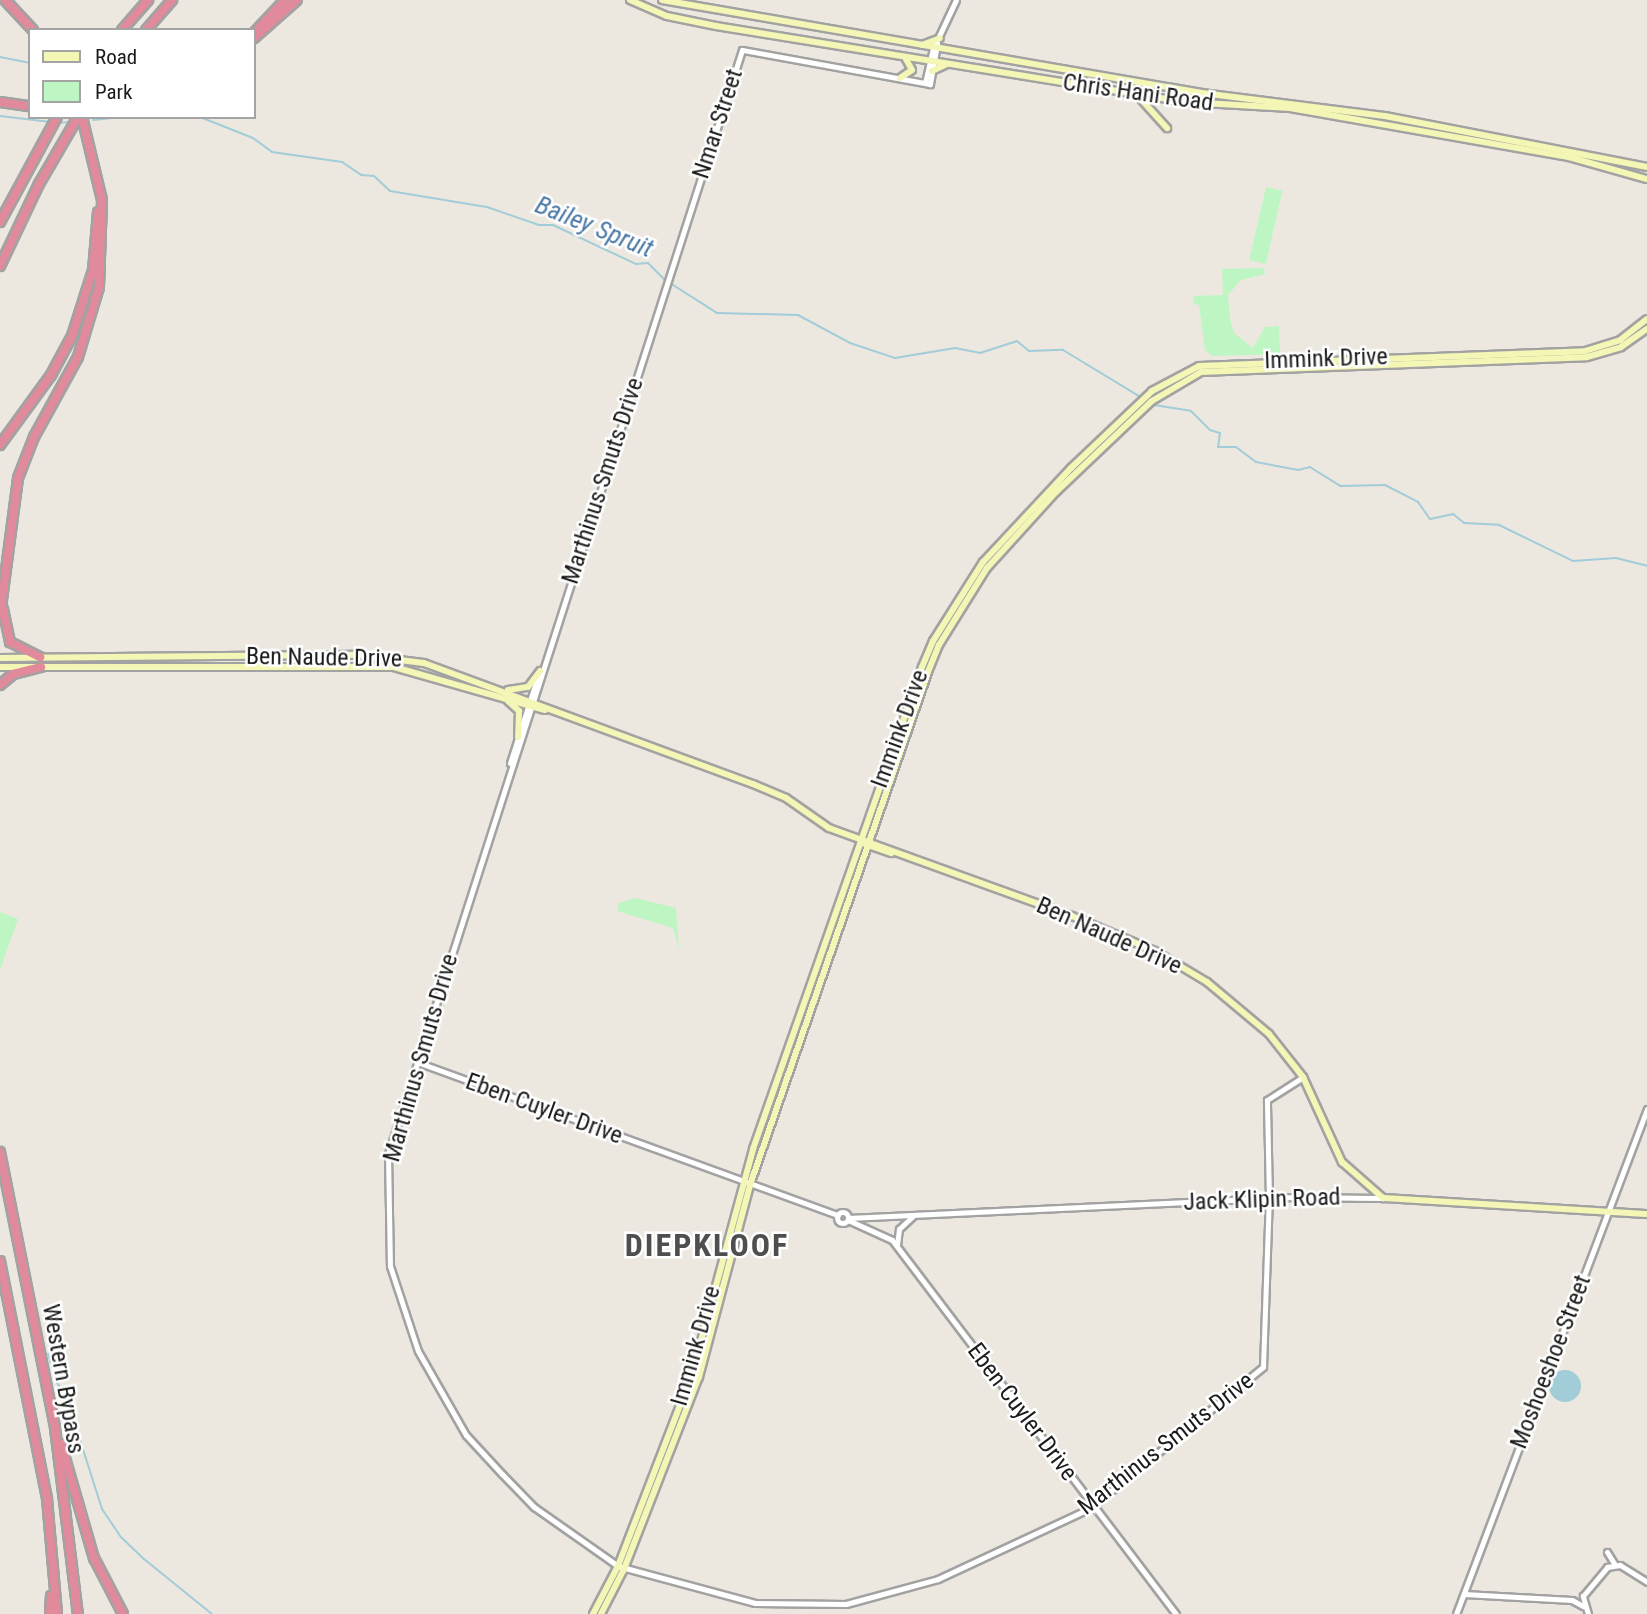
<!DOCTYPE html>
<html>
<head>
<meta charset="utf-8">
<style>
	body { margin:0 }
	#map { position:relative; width:1647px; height:1614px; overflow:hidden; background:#ece8e0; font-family:"Roboto Condensed",sans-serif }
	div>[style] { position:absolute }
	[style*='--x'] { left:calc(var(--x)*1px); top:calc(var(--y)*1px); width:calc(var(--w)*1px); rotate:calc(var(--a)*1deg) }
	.park>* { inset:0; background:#bdf6c2; transform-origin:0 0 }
	.water>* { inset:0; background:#a2ccd8 }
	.round { border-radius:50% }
	.stream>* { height:2px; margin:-1px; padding:0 1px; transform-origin:1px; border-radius:1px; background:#a2ccd8 }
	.roads { filter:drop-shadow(2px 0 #a2a2a2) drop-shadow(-2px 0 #a2a2a2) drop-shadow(0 2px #a2a2a2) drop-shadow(0 -2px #a2a2a2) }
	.tertiary>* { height:5px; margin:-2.5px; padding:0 2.5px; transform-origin:2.5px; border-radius:2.5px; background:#fff }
	.tertiary>.ring { margin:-2.5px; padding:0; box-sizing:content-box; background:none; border:5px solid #fff; border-radius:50% }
	.secondary>* { height:6px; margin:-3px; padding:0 3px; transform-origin:3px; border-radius:3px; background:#f3f6b5 }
	.motorway>* { height:8px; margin:-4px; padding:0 4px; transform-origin:4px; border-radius:4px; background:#e18a9b }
	span { translate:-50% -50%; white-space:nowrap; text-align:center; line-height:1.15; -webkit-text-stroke:5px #fff; paint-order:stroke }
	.street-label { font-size:24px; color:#1b1b1b }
	.water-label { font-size:26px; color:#4d79a5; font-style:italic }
	.district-label { font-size:32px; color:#4e4e4e; font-weight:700; letter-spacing:2px }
	.legend { position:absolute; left:28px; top:28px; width:228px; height:91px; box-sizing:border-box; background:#fff; border:2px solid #a4a4a4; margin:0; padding:9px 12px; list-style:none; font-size:21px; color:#1b1b1b }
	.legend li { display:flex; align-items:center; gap:14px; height:35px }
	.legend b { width:35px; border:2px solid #a4a4a4 }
</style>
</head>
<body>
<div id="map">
	<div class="park">
		<div style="left:1266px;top:187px;width:17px;height:75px;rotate:13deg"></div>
		<div style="clip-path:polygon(1264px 268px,1265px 274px,1241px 280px,1228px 295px,1230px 319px,1234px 333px,1253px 348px,1265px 327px,1279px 326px,1280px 354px,1212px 356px,1205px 350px,1199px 305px,1194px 304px,1193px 296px,1223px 295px,1222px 269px)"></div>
		<div style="clip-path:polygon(635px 898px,676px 908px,679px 949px,673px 928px,617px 911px,619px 903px)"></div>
		<div style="clip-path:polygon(0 912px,18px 919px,0 970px)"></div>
	</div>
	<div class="water">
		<div class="round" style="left:1549px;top:1370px;width:32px;height:32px"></div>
	</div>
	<div class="stream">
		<div style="--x:0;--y:57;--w:31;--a:11"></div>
		<div style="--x:0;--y:116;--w:51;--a:6.7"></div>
		<div style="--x:200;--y:117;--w:57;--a:21.6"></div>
		<div style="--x:253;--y:138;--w:24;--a:36"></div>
		<div style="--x:272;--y:152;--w:71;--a:8.1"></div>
		<div style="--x:342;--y:162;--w:23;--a:34"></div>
		<div style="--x:361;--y:175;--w:13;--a:4"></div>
		<div style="--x:374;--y:176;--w:22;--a:43"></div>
		<div style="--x:390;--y:191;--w:98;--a:9.4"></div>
		<div style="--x:487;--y:207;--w:55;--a:19.1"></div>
		<div style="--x:539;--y:225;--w:14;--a:0"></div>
		<div style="--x:553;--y:225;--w:92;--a:25.2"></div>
		<div style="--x:636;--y:264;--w:12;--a:-5"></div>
		<div style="--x:648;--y:263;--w:24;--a:45"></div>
		<div style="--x:93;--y:120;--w:29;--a:-6"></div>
		<div style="--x:57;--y:123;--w:13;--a:-4"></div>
		<div style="--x:670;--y:283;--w:56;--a:32.6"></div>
		<div style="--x:717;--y:313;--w:81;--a:1.4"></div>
		<div style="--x:798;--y:315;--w:59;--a:28.3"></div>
		<div style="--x:850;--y:343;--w:47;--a:18.4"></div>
		<div style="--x:895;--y:358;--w:61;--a:-9.5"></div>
		<div style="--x:955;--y:348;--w:25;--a:11"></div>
		<div style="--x:980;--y:353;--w:39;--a:-18"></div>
		<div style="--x:1017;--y:341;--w:16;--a:40"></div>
		<div style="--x:1029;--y:351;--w:34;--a:-2"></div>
		<div style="--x:1063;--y:350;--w:100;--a:31.2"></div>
		<div style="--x:1154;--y:405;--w:37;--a:9"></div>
		<div style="--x:1191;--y:411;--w:27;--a:45"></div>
		<div style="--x:1210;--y:430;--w:10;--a:17"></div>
		<div style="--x:1220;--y:433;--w:14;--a:98"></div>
		<div style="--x:1218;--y:447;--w:18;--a:0"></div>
		<div style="--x:1236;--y:447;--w:25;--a:37"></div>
		<div style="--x:1256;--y:462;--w:43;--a:10.8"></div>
		<div style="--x:1298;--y:470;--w:12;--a:-14"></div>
		<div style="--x:1310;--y:467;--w:36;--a:32"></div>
		<div style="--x:1340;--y:486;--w:45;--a:-1.3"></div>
		<div style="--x:1385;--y:485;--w:37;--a:27"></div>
		<div style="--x:1418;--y:502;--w:21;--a:55"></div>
		<div style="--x:1430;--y:519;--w:24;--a:-12"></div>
		<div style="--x:1453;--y:514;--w:14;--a:39"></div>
		<div style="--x:1464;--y:523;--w:35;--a:3"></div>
		<div style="--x:1499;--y:525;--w:82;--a:25.9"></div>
		<div style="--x:1573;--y:561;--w:43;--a:-4"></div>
		<div style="--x:1616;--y:558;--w:32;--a:14"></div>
		<div style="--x:48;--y:1354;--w:30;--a:73"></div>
		<div style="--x:57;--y:1383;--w:13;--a:51"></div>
		<div style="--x:65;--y:1393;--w:122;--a:72.3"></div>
		<div style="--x:102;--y:1509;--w:34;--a:56"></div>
		<div style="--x:121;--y:1537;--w:32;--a:44"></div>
		<div style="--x:144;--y:1559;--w:87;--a:39"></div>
	</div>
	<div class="roads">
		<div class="tertiary">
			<div style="--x:937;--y:44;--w:41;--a:99.9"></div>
			<div style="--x:930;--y:84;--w:191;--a:-169.7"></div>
			<div style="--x:742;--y:50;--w:1159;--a:107.78"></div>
			<div style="--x:388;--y:1154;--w:112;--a:89"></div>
			<div style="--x:390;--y:1266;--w:89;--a:71.8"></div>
			<div style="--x:418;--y:1351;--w:97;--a:60.3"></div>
			<div style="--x:466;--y:1435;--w:53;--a:47.3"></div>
			<div style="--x:502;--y:1474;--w:46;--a:45.9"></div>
			<div style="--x:534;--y:1507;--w:103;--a:35.1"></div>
			<div style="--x:618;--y:1566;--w:142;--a:15.1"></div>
			<div style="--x:755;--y:1603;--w:91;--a:0.6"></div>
			<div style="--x:846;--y:1604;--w:95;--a:-15.2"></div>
			<div style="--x:938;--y:1579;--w:168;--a:-25"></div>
			<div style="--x:1090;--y:1508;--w:223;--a:-39.2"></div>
			<div style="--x:1263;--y:1367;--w:168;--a:-88"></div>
			<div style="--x:1269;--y:1199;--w:99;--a:-91.2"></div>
			<div style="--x:1267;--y:1100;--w:43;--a:-32.6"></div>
			<div style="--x:925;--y:83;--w:35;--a:-77"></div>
			<div style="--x:933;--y:49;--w:54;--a:-64.9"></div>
			<div style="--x:510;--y:763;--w:91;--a:-72.2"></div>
			<div style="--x:417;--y:1062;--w:448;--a:20"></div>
			<div class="ring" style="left:837.5px;top:1212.5px;width:6px;height:6px"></div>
			<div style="--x:848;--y:1218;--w:451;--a:-2.7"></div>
			<div style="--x:1299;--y:1197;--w:84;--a:0.7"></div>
			<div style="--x:848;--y:1220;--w:48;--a:24.4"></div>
			<div style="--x:892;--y:1240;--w:470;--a:52.8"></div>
			<div style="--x:897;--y:1245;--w:16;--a:-83"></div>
			<div style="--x:899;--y:1229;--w:19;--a:-43"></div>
			<div style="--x:1607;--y:1552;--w:15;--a:58"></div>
			<div style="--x:1464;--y:1594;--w:108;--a:3.2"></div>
			<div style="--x:1572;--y:1600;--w:13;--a:29"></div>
			<div style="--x:1456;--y:1614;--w:540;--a:-69.28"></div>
			<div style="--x:1588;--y:1614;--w:19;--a:-106"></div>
			<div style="--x:1583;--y:1596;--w:38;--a:-50"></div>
			<div style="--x:1607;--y:1567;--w:13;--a:-9"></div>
			<div style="--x:1620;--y:1565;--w:32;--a:32"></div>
		</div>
		<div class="secondary">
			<div style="--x:630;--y:0;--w:40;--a:23.4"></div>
			<div style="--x:667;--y:16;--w:50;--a:11.5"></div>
			<div style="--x:716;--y:26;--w:475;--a:9.2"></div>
			<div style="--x:1185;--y:102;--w:105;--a:3.3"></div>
			<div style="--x:1290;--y:108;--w:283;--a:10"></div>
			<div style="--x:1569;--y:157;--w:81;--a:15.8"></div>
			<div style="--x:662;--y:0;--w:548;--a:9.77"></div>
			<div style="--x:1202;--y:93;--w:184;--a:7.2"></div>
			<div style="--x:1385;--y:116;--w:267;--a:11"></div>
			<div style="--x:922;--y:45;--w:19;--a:-21"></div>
			<div style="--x:932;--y:71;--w:17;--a:-25"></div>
			<div style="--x:900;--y:78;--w:14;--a:-34"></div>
			<div style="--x:912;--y:70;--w:13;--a:-119"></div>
			<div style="--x:1139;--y:97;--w:42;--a:47.9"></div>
			<div style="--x:0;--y:658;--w:360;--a:-0.5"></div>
			<div style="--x:360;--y:655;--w:64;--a:7.1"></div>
			<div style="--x:424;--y:663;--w:351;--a:20.2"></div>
			<div style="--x:753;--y:784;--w:36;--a:23"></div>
			<div style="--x:786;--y:798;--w:52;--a:34.9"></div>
			<div style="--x:829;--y:828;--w:258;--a:19.9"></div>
			<div style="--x:1072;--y:916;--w:90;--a:22.9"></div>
			<div style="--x:1155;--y:951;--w:61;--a:30.8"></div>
			<div style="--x:1207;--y:982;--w:81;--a:40"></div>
			<div style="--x:1269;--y:1034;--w:55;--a:51.7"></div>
			<div style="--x:1303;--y:1077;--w:94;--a:65.4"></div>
			<div style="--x:1342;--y:1162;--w:55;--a:41.3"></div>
			<div style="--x:1383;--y:1198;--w:264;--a:3.5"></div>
			<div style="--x:0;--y:667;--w:394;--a:0"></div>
			<div style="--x:394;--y:667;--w:157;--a:15.9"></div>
			<div style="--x:508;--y:690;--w:20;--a:-9"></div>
			<div style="--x:528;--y:687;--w:20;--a:-53"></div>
			<div style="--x:508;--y:701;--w:15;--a:42"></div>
			<div style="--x:519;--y:711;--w:26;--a:92"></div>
			<div style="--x:865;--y:844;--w:28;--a:19"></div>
			<div style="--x:593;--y:1614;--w:54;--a:-62.5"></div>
			<div style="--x:618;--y:1566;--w:206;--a:-68.9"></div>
			<div style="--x:692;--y:1374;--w:233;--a:-74.8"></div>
			<div style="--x:753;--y:1149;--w:511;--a:-70.68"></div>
			<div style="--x:922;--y:667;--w:28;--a:-67"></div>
			<div style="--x:933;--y:641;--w:93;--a:-57.7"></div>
			<div style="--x:983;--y:562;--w:129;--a:-46.9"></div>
			<div style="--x:1071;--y:468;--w:112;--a:-43.5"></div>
			<div style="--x:1152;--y:391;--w:53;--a:-28"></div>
			<div style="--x:1199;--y:366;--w:386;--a:-2.2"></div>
			<div style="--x:1585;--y:351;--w:37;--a:-17"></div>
			<div style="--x:1620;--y:340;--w:34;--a:-38"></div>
			<div style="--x:601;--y:1614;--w:51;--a:-62.9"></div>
			<div style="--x:624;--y:1569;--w:206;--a:-68.7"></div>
			<div style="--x:699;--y:1377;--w:199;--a:-75.1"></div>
			<div style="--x:750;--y:1185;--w:543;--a:-70.86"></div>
			<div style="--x:928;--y:672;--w:29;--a:-68"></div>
			<div style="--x:939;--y:645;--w:91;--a:-58.1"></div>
			<div style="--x:987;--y:568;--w:103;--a:-47.8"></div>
			<div style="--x:1056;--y:492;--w:132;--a:-43.5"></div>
			<div style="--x:1152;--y:401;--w:57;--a:-30.6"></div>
			<div style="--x:1201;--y:372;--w:386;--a:-2.2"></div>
			<div style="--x:1587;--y:357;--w:35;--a:-16"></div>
			<div style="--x:1621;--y:347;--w:32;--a:-35"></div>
		</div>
		<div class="motorway">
			<div style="--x:5;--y:0;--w:41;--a:47"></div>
			<div style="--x:122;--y:30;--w:40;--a:-49"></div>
			<div style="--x:146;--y:30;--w:40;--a:-49"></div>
			<div style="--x:254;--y:33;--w:45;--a:-46.8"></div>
			<div style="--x:254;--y:38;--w:57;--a:-41.5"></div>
			<div style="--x:0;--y:102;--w:30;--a:8"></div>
			<div style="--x:0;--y:222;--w:119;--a:-61.5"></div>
			<div style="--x:0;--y:266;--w:91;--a:-64.6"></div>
			<div style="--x:39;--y:184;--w:78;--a:-59.8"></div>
			<div style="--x:0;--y:445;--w:87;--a:-53.9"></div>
			<div style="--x:51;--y:375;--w:44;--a:-61.7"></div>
			<div style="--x:72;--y:336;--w:69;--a:-72.3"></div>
			<div style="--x:93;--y:270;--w:58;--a:-85.1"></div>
			<div style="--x:3;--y:609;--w:34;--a:78"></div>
			<div style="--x:10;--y:642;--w:34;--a:27"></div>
			<div style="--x:0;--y:615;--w:138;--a:-82.5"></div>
			<div style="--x:18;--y:478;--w:44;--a:-68.7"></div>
			<div style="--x:34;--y:437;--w:91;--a:-61.2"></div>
			<div style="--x:78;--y:357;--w:73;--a:-73.3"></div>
			<div style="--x:99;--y:287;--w:87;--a:-88"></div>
			<div style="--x:102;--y:200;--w:85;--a:-103.5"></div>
			<div style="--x:0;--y:685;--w:17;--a:-40"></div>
			<div style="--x:13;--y:674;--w:29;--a:-14"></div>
			<div style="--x:0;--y:1152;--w:281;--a:78.7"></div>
			<div style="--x:55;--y:1428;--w:187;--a:83"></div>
			<div style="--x:0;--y:1261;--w:243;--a:78.8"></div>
			<div style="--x:47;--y:1499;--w:115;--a:85"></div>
			<div style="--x:61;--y:1444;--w:119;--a:73.9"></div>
			<div style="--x:94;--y:1558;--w:63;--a:62.6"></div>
			<div style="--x:50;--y:1614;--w:18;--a:-87"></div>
		</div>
	</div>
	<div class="street-label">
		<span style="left:1138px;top:93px;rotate:8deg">Chris Hani Road</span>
		<span style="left:718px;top:124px;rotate:-72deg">Nmar Street</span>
		<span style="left:1326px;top:359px;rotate:-2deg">Immink Drive</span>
		<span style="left:603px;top:481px;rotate:-72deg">Marthinus Smuts Drive</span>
		<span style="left:324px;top:658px;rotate:1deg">Ben Naude Drive</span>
		<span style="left:900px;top:729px;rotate:-70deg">Immink Drive</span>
		<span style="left:1109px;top:936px;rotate:24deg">Ben Naude Drive</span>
		<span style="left:421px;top:1058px;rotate:-74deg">Marthinus Smuts Drive</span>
		<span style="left:544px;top:1109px;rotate:20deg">Eben Cuyler Drive</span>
		<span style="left:1262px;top:1200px;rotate:-2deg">Jack Klipin Road</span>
		<span style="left:696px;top:1346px;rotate:-74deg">Immink Drive</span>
		<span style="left:1551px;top:1362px;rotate:-69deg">Moshoeshoe Street</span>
		<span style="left:63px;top:1379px;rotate:80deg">Western Bypass</span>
		<span style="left:1022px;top:1412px;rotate:53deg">Eben Cuyler Drive</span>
		<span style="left:1166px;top:1444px;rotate:-38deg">Marthinus Smuts Drive</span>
	</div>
	<div class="water-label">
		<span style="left:594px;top:227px;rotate:22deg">Bailey Spruit</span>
	</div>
	<div class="district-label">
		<span style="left:707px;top:1245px">DIEPKLOOF</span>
	</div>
	<ul class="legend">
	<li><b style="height:9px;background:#f3f6b5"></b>Road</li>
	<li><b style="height:19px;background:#bdf6c2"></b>Park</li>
	</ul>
</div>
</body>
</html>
